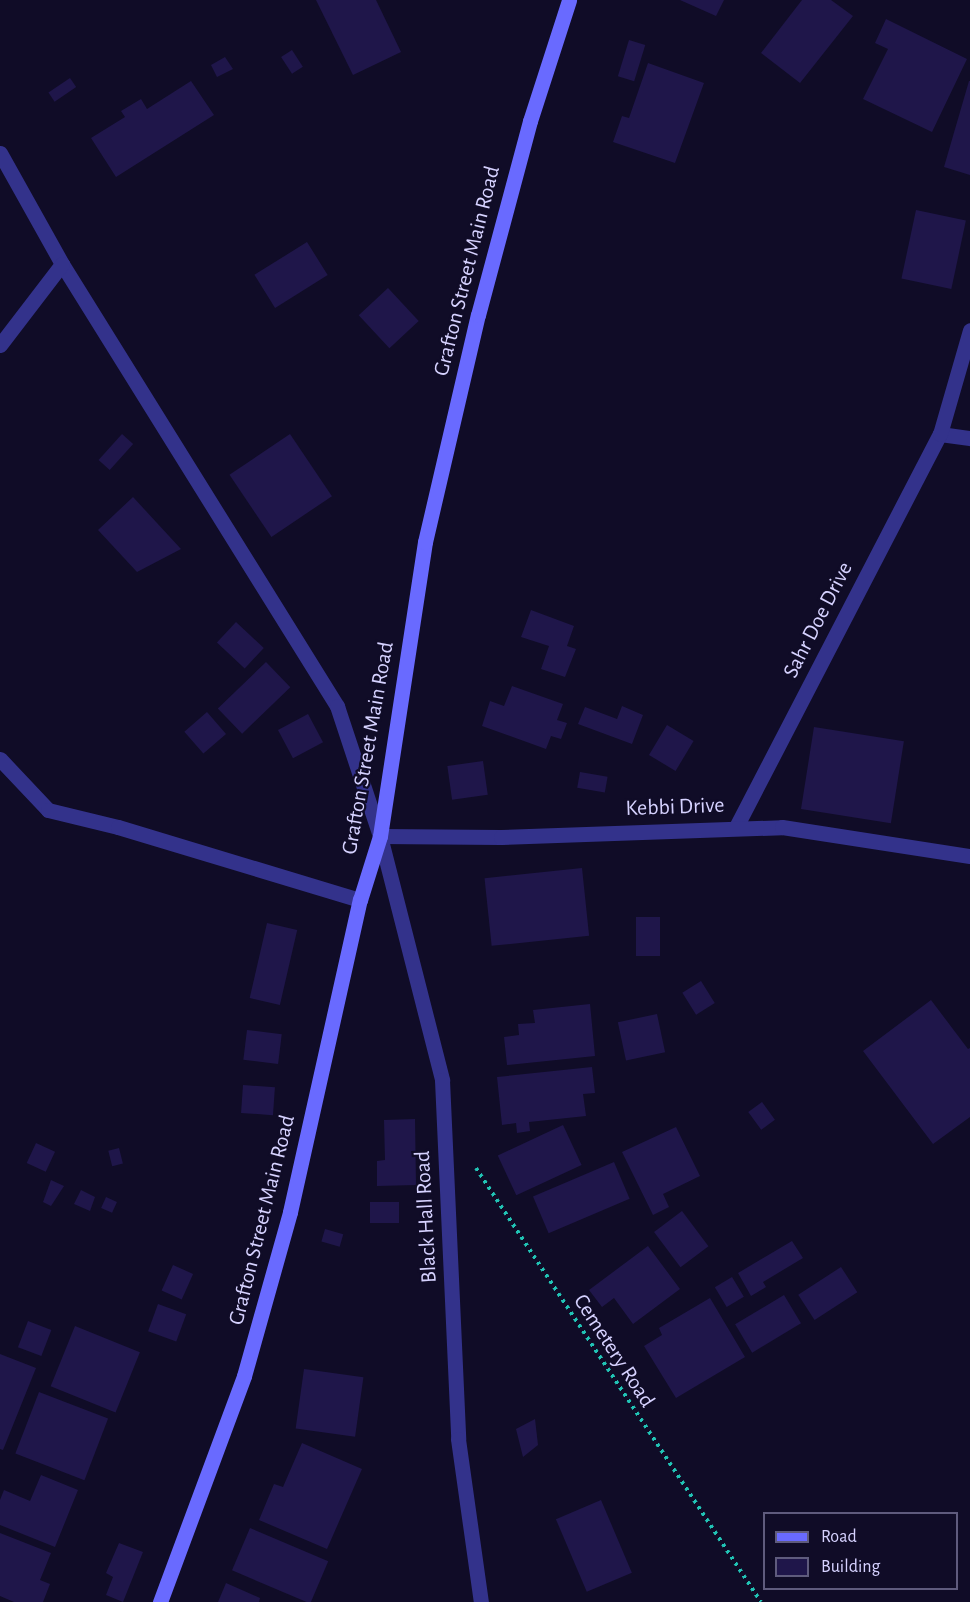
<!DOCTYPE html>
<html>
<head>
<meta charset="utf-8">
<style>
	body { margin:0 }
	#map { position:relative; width:970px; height:1602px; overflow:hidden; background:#100c27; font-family:"Alegreya Sans",sans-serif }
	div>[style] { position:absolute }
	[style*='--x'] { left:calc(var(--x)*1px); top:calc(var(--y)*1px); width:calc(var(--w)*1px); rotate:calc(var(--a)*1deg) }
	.building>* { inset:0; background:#1f164a; transform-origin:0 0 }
	.path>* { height:4px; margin-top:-2px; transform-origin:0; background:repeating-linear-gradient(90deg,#21c4b5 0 3px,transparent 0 7.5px) }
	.street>* { height:15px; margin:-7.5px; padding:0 7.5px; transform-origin:7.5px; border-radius:7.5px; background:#33328b }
	.secondary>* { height:15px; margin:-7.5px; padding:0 7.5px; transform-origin:7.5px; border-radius:7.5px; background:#696aff }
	span { translate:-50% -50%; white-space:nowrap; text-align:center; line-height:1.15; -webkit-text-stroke:4.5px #100c27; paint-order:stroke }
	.street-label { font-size:22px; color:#d6d2ff }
	.legend { position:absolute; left:763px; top:1512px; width:195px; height:78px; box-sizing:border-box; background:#100c27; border:2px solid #5f5b7d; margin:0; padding:8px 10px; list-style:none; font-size:18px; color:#d6d2ff }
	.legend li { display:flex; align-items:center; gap:12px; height:30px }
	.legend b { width:30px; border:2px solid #5f5b7d }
</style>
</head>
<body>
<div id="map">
	<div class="building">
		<div style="clip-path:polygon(316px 0,376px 0,401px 52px,353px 75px)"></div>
		<div style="clip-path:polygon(680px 0,724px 0,716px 16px)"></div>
		<div style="clip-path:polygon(802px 0,831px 0,853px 16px,800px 83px,761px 53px)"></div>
		<div style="clip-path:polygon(886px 19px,967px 59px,932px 132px,863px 99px,888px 49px,875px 43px)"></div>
		<div style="left:629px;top:40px;width:17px;height:38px;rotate:17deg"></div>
		<div style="left:292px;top:50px;width:20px;height:13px;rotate:57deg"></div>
		<div style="clip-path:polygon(225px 57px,233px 69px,217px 77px,211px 65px)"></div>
		<div style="clip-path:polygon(648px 63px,704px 83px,675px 163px,613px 142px,622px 116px,629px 118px)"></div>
		<div style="left:70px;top:78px;width:11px;height:26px;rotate:56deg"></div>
		<div style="clip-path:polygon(191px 81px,214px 115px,116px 177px,91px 138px,125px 117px,121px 111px,141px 99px,147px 109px)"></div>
		<div style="clip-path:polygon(969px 81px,970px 81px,970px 175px,944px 167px)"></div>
		<div style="left:916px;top:210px;width:51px;height:70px;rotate:12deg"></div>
		<div style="left:307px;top:242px;width:39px;height:62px;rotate:58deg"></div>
		<div style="left:388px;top:288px;width:45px;height:40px;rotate:47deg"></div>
		<div style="left:122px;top:434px;width:15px;height:35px;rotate:42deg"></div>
		<div style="left:290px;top:434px;width:75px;height:73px;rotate:56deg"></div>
		<div style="clip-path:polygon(133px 497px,181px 549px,137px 572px,98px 530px)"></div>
		<div style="clip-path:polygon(531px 610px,574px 626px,567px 646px,576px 649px,565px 677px,541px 669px,549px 646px,521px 637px)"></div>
		<div style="left:236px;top:622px;width:38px;height:28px;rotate:43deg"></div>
		<div style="left:266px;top:662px;width:35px;height:67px;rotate:46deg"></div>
		<div style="clip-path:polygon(512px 686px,563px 704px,557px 720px,567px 723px,561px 739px,551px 736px,546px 749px,482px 726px,490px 701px,504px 706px)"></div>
		<div style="clip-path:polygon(622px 706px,643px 715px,632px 744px,578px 724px,585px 707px,617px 719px)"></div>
		<div style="left:207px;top:712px;width:29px;height:30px;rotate:49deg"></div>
		<div style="left:308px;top:714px;width:32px;height:34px;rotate:62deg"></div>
		<div style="left:667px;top:725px;width:31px;height:35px;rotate:31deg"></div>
		<div style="left:814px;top:727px;width:91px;height:83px;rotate:9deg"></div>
		<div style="left:483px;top:761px;width:34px;height:36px;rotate:82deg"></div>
		<div style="left:580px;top:772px;width:28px;height:16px;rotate:10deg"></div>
		<div style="left:582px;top:868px;width:68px;height:98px;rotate:84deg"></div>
		<div style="left:636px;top:917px;width:24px;height:39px"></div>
		<div style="left:267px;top:923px;width:31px;height:77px;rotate:13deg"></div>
		<div style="left:701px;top:981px;width:26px;height:22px;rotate:58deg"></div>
		<div style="clip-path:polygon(931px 1000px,968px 1049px,970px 1048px,970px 1117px,933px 1144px,863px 1051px)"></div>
		<div style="clip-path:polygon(590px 1004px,595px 1056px,507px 1065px,504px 1037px,519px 1035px,518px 1024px,535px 1023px,533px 1010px)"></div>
		<div style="left:657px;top:1014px;width:39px;height:40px;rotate:78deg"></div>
		<div style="left:247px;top:1030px;width:35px;height:30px;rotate:7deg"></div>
		<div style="clip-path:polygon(592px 1067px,595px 1093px,583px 1094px,586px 1116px,529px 1122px,530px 1131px,517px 1133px,516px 1123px,502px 1125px,497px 1077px)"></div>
		<div style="left:243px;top:1085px;width:32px;height:28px;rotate:4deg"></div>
		<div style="left:762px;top:1102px;width:22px;height:17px;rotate:54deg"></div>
		<div style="clip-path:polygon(415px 1119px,416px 1185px,377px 1186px,377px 1161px,385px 1160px,384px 1120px)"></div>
		<div style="left:563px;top:1125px;width:44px;height:72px;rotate:65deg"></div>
		<div style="clip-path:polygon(676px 1127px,700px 1176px,663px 1194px,669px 1207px,653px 1215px,622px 1152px)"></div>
		<div style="left:36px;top:1143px;width:21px;height:22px;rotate:25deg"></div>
		<div style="left:119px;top:1148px;width:16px;height:11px;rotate:76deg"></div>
		<div style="left:614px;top:1162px;width:40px;height:88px;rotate:67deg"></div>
		<div style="clip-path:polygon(51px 1180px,64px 1186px,51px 1206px,43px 1202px)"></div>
		<div style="clip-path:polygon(81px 1190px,95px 1197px,90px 1211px,74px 1204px)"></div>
		<div style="left:106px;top:1197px;width:12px;height:12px;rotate:24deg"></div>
		<div style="left:370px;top:1202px;width:29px;height:21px"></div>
		<div style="left:682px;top:1211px;width:44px;height:35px;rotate:53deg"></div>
		<div style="left:325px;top:1229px;width:19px;height:13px;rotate:16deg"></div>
		<div style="clip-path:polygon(792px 1241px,803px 1258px,763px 1282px,766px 1287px,751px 1296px,738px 1273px)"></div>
		<div style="clip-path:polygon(648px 1246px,680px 1289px,633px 1324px,614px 1298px,602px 1307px,589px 1290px)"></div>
		<div style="left:173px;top:1265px;width:22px;height:28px;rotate:24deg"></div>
		<div style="left:841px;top:1267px;width:30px;height:51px;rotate:57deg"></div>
		<div style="left:732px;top:1277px;width:23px;height:20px;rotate:59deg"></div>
		<div style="left:784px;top:1295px;width:33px;height:57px;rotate:59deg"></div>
		<div style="clip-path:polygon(710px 1298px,745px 1357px,676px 1398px,644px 1346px,662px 1335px,659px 1328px)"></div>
		<div style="left:158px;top:1304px;width:30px;height:29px;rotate:20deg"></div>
		<div style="left:28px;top:1321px;width:25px;height:28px;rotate:21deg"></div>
		<div style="left:75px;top:1326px;width:70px;height:65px;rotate:22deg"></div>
		<div style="clip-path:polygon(0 1354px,36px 1368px,3px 1450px,0 1449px)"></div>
		<div style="left:304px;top:1369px;width:60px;height:60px;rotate:8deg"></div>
		<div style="left:39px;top:1392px;width:74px;height:66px;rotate:21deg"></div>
		<div style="clip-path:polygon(535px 1419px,538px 1445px,523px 1457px,516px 1429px)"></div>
		<div style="clip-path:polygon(302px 1443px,362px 1469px,327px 1549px,259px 1520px,274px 1484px,283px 1487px)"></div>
		<div style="clip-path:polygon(41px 1475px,78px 1490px,55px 1547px,0 1525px,0 1500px,4px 1490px,30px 1501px)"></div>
		<div style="left:601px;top:1500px;width:79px;height:49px;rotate:67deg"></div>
		<div style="left:250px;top:1528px;width:85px;height:46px;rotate:23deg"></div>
		<div style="clip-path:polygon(0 1533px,51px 1553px,40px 1580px,50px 1584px,43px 1602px,14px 1602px,0 1596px)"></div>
		<div style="clip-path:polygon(119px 1543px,143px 1552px,123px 1602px,106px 1595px,113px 1577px,106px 1573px)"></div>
		<div style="clip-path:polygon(226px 1583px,260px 1598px,259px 1602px,218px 1602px)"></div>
	</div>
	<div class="path">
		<div style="--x:476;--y:1168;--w:519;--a:56.71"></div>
	</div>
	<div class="street">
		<div style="--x:0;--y:153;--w:127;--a:60.8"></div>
		<div style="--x:62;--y:264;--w:521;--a:58.11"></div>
		<div style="--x:337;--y:706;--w:137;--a:71.7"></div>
		<div style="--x:380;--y:836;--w:252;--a:75.7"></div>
		<div style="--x:442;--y:1080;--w:359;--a:87.4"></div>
		<div style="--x:458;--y:1439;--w:165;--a:82"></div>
		<div style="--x:0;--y:345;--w:102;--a:-52.6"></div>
		<div style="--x:940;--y:434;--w:30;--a:8"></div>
		<div style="--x:0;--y:759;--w:70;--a:46.7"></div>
		<div style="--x:48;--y:810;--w:72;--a:13.7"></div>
		<div style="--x:118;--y:827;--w:253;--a:16.8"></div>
		<div style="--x:736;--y:827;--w:443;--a:-62.6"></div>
		<div style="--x:940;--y:434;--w:108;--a:-73.9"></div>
		<div style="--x:380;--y:836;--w:121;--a:0.5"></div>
		<div style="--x:501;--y:837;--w:281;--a:-2"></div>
		<div style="--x:782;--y:827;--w:190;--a:8.8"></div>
	</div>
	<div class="secondary">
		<div style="--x:160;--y:1602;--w:241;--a:-69.6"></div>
		<div style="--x:244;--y:1376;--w:170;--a:-74.3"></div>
		<div style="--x:290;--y:1212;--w:320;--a:-77.4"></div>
		<div style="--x:360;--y:900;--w:67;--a:-72.6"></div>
		<div style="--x:380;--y:836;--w:297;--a:-81.3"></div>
		<div style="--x:425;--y:542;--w:233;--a:-76.9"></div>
		<div style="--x:478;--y:315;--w:201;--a:-75"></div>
		<div style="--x:530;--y:121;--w:127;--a:-72.1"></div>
	</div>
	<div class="street-label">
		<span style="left:467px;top:271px;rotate:-76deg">Grafton Street Main Road</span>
		<span style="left:818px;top:620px;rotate:-63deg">Sahr Doe Drive</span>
		<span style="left:368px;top:748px;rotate:-80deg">Grafton Street Main Road</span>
		<span style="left:675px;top:807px;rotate:-2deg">Kebbi Drive</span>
		<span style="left:426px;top:1217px;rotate:-93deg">Black Hall Road</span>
		<span style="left:262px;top:1220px;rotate:-76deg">Grafton Street Main Road</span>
		<span style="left:614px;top:1351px;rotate:57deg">Cemetery Road</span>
	</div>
	<ul class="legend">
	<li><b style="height:8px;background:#696aff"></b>Road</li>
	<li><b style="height:16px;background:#1f164a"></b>Building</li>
	</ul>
</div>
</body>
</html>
